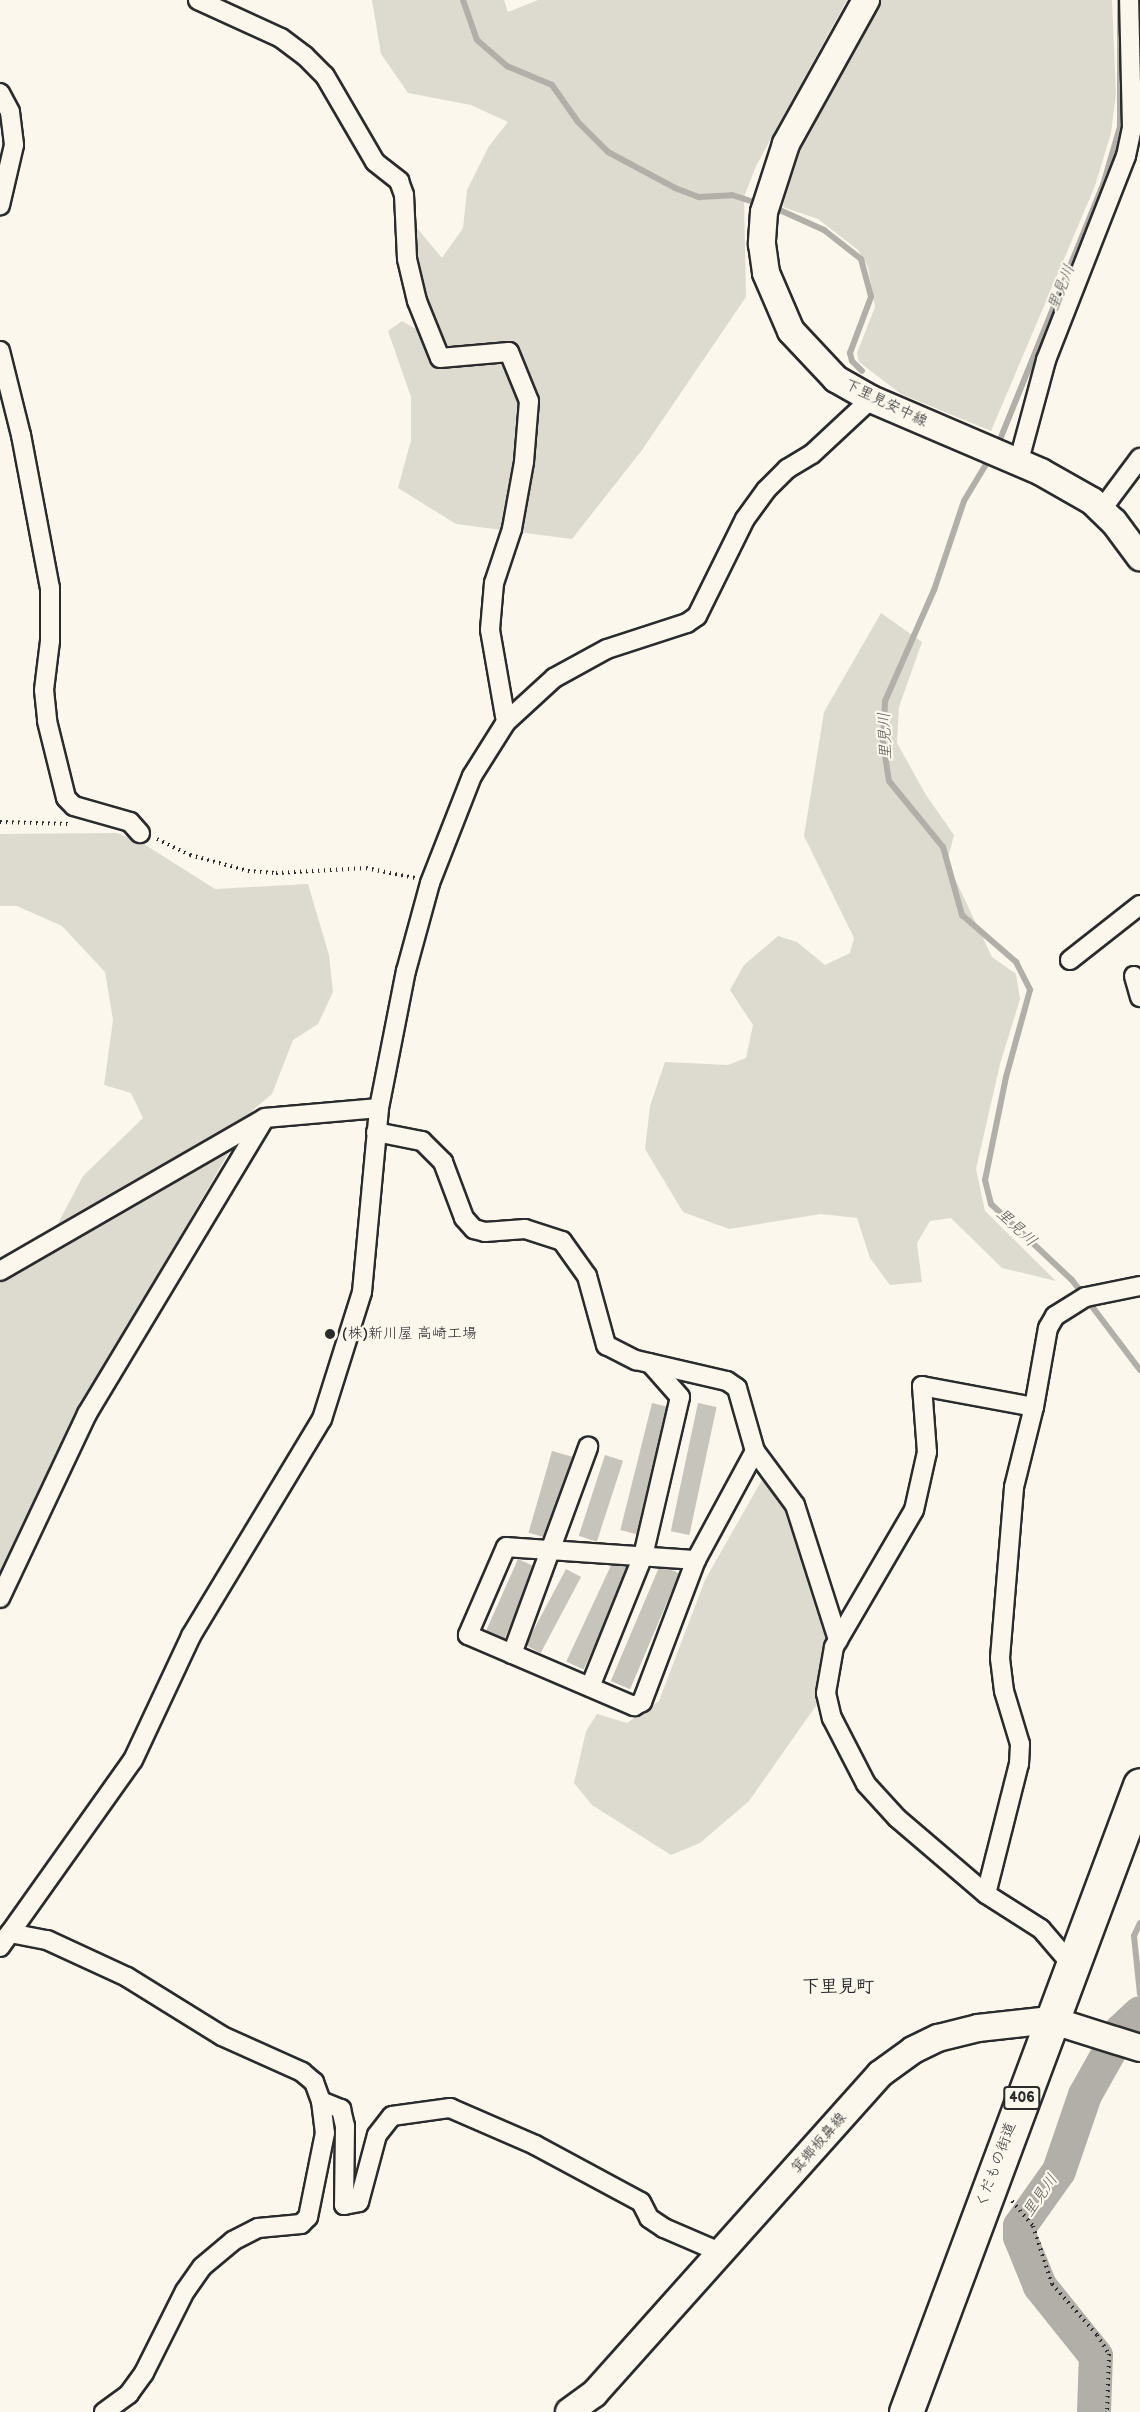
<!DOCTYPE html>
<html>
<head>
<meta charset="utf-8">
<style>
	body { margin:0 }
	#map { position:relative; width:1140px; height:2412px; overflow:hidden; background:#fbf7ec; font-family:"Balsamiq Sans","Klee One",sans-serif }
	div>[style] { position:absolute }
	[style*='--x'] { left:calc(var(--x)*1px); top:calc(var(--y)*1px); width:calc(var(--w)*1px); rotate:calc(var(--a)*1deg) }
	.green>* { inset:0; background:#dddad0 }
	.stream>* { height:6px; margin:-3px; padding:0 3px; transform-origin:3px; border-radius:3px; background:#b1afa7 }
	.river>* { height:34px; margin:-17px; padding:0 17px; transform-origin:17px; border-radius:17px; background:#b1afa7 }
	.building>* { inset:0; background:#c7c4bc; transform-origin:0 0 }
	.path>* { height:4px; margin-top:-2px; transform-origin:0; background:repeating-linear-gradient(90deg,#2b2b2b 0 1.5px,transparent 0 6px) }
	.roads { filter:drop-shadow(2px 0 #2b2b2b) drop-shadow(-2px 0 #2b2b2b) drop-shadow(0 2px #2b2b2b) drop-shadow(0 -2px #2b2b2b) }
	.street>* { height:18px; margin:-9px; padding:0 9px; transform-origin:9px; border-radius:9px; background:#fbf7ec }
	.secondary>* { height:26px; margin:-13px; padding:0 13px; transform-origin:13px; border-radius:13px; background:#fbf7ec }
	.highway>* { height:33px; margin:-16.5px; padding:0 16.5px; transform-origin:16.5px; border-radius:16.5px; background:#fbf7ec }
	.dots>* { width:16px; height:16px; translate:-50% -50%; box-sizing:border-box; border:3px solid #fbf7ec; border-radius:50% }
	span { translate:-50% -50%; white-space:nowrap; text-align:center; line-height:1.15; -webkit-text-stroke:4.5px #fbf7ec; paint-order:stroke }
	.shield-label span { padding:2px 4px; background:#fbf7ec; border:2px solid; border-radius:4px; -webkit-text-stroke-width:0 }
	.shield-label { font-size:14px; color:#2b2b2b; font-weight:700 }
	.street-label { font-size:15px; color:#2b2b2b }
	.poi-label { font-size:15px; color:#2b2b2b }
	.left { translate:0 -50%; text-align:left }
	.water-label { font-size:16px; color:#5a5956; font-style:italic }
	.quarter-label { font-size:18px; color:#2b2b2b; font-weight:700 }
</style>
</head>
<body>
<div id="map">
	<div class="green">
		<div style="clip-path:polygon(372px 0,504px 0,508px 12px,538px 0,847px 0,756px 166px,744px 197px,746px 297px,642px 450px,572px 539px,456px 524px,398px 488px,411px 440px,411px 397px,388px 331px,402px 321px,433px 339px,408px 227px,417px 228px,442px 258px,463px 228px,467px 190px,489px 146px,508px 122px,471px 105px,408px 93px,381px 54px)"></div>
		<div style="clip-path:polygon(874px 0,1112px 0,1116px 94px,1111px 133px,1095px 186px,991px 431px,901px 394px,859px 362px,857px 353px,875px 307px,868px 267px,858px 250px,818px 219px,783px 207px,796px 141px)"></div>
		<div style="clip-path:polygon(881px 613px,922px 642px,899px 707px,897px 743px,926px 795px,954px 835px,947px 862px,992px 957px,1016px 974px,1020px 999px,1000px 1064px,976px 1169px,985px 1211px,1056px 1281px,1002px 1268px,951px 1218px,930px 1221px,917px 1243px,922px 1282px,890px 1285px,870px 1258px,857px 1218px,821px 1214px,729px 1229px,683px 1212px,645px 1149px,650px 1106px,665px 1062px,728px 1065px,746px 1058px,753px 1025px,730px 990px,744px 965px,778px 936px,797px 942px,825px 965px,850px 953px,854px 938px,804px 836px,824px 712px)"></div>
		<div style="clip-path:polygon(117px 833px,144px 844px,215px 889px,308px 884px,329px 955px,333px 992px,318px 1024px,293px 1040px,272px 1094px,254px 1109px,87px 1397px,0 1584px,0 1282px,54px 1231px,83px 1176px,143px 1118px,131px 1093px,104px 1085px,113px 1020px,105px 972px,62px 926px,17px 906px,0 906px,0 834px)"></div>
		<div style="clip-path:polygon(763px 1478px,792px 1513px,829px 1638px,820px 1700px,749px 1801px,700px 1843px,671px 1855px,592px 1805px,574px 1783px,586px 1731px,597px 1714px,627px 1723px,659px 1701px,705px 1580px)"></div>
	</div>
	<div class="stream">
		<div style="--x:463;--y:0;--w:42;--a:70.7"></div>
		<div style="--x:477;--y:40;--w:40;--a:41"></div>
		<div style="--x:507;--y:66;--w:49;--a:22.9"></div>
		<div style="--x:552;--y:85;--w:45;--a:54.9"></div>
		<div style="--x:578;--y:122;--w:42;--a:45"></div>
		<div style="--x:608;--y:152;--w:76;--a:28.2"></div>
		<div style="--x:675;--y:188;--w:26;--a:21"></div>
		<div style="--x:699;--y:197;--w:33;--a:-3"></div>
		<div style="--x:732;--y:195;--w:29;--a:18"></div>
		<div style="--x:773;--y:207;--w:56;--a:24.3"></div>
		<div style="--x:824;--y:230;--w:47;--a:38.1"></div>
		<div style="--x:861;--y:259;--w:39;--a:75"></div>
		<div style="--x:871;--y:297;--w:60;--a:110.6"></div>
		<div style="--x:850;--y:353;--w:8;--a:76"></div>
		<div style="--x:852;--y:361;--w:14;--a:45"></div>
		<div style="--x:997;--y:447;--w:283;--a:-68"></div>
		<div style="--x:1103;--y:185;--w:60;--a:-73.7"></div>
		<div style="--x:1120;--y:127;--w:126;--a:-90"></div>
		<div style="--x:991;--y:456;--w:52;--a:121"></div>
		<div style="--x:964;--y:501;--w:94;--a:108.6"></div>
		<div style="--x:934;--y:590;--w:121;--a:113.8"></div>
		<div style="--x:885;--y:701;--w:42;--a:92.7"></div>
		<div style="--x:883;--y:743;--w:38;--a:81"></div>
		<div style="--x:889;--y:781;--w:85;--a:50.7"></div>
		<div style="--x:943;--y:847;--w:71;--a:74.4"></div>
		<div style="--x:962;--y:915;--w:72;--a:41"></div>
		<div style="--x:1016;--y:962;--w:31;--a:63"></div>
		<div style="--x:1030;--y:990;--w:90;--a:105.4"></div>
		<div style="--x:1006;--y:1077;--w:105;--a:101.5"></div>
		<div style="--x:985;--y:1180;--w:25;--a:76"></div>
		<div style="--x:991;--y:1204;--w:111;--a:43.2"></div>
		<div style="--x:1072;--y:1280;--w:113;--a:52.9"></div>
		<div style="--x:1140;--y:1923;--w:14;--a:115"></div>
		<div style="--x:1134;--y:1936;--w:58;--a:84.1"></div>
	</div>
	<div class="river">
		<div style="--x:1094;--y:2412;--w:56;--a:-88"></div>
		<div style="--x:1096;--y:2356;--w:90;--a:-128.7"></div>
		<div style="--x:1040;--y:2286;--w:53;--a:-112.2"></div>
		<div style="--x:1020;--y:2237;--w:11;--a:-90"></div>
		<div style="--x:1020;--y:2226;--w:67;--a:-54.7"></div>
		<div style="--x:1059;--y:2171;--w:80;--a:-71.1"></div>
		<div style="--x:1085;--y:2095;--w:73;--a:-60.6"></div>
		<div style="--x:1121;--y:2031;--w:26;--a:-43"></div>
	</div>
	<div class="building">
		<div style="left:652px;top:1403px;width:21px;height:131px;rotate:14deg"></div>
		<div style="left:698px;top:1403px;width:19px;height:131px;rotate:12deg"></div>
		<div style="left:552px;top:1451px;width:22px;height:85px;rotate:16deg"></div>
		<div style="left:605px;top:1455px;width:19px;height:85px;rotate:18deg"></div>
		<div style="left:518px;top:1559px;width:20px;height:79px;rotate:24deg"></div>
		<div style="left:614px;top:1559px;width:19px;height:113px;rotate:25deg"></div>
		<div style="left:660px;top:1565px;width:21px;height:126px;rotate:23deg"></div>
		<div style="left:566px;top:1569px;width:17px;height:86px;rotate:28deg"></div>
	</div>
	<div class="path">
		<div style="--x:0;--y:822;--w:68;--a:1.7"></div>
		<div style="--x:157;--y:839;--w:37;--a:26"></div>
		<div style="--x:190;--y:855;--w:60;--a:15.4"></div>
		<div style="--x:248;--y:871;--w:28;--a:4"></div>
		<div style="--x:276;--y:873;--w:90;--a:-3.2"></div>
		<div style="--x:366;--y:868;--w:50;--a:11.5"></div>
		<div style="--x:1012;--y:2201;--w:33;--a:50"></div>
		<div style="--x:1033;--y:2226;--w:61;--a:71.9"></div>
		<div style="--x:1052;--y:2284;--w:68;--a:48.6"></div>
		<div style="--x:1097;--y:2335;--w:22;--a:58"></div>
		<div style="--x:1109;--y:2354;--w:58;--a:92"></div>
	</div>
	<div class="roads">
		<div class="street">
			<div style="--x:198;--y:0;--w:91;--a:24.6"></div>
			<div style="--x:281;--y:38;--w:30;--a:37"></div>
			<div style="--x:305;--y:56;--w:28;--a:45"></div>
			<div style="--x:325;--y:76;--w:99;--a:59.8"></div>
			<div style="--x:375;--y:162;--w:31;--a:38"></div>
			<div style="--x:399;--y:181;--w:15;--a:70"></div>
			<div style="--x:404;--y:195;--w:64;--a:87.3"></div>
			<div style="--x:407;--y:259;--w:43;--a:76.6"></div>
			<div style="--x:417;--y:301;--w:61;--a:68"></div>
			<div style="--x:440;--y:358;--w:69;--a:-5"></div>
			<div style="--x:509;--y:352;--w:53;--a:67.8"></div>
			<div style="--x:529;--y:401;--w:61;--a:94.7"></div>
			<div style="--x:524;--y:462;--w:68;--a:100.2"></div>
			<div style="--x:512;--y:529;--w:57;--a:108.4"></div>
			<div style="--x:494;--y:583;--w:47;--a:94.9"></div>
			<div style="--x:490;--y:630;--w:93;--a:80.1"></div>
			<div style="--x:0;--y:93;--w:21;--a:62"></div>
			<div style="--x:10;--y:112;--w:33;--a:83"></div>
			<div style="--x:14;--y:145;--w:62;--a:103.1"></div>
			<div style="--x:0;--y:351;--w:87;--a:76"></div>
			<div style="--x:21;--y:435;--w:156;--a:79.3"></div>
			<div style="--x:50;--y:588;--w:53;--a:90"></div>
			<div style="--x:50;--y:641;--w:49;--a:97"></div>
			<div style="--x:44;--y:690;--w:31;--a:84"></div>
			<div style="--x:47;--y:721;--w:79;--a:76.1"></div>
			<div style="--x:66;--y:798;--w:11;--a:45"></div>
			<div style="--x:74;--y:806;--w:58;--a:15.9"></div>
			<div style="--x:130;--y:822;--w:15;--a:48"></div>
			<div style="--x:1018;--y:464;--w:108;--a:-74.9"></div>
			<div style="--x:1046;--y:360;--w:219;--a:-68.6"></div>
			<div style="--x:1126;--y:156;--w:29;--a:-78"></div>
			<div style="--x:1132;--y:128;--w:128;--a:-91.3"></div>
			<div style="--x:1102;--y:509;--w:64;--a:-53.3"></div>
			<div style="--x:1070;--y:960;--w:89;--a:-38.2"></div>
			<div style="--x:1134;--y:976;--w:22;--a:74"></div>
			<div style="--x:376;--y:1132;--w:47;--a:11.1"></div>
			<div style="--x:422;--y:1141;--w:30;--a:45"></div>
			<div style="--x:443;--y:1162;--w:60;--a:69.4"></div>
			<div style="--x:464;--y:1218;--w:15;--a:48"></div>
			<div style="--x:474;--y:1229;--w:11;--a:15"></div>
			<div style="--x:485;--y:1232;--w:40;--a:-4.3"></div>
			<div style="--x:525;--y:1229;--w:39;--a:18"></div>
			<div style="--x:562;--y:1241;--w:43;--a:54.5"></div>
			<div style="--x:587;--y:1276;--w:72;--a:74.6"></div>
			<div style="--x:606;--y:1345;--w:34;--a:27"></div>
			<div style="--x:636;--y:1360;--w:93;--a:13"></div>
			<div style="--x:727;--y:1381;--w:12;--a:35"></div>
			<div style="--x:737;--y:1388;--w:66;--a:74.1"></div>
			<div style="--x:755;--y:1451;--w:67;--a:53.5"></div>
			<div style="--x:795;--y:1505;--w:142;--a:72.3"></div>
			<div style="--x:0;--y:1271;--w:304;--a:-30"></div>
			<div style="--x:1034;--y:1407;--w:114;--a:-169.4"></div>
			<div style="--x:922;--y:1386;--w:66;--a:85.7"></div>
			<div style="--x:927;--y:1452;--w:59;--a:102.6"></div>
			<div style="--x:914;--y:1510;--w:159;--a:120.3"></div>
			<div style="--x:834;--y:1647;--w:47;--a:99.9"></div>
			<div style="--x:826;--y:1693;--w:26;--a:77"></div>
			<div style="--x:832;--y:1718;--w:74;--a:62.7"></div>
			<div style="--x:866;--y:1784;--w:46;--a:47.6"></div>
			<div style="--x:897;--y:1818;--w:117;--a:40.5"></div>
			<div style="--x:986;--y:1894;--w:65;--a:32.5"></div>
			<div style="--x:1041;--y:1929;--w:46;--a:49.4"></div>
			<div style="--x:696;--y:1560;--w:190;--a:-176.1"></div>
			<div style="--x:506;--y:1547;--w:96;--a:113.4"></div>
			<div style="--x:468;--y:1635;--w:181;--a:23.2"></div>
			<div style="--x:634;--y:1706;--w:9;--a:-27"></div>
			<div style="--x:642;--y:1702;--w:152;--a:-69.2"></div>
			<div style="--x:696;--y:1560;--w:124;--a:-61.6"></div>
			<div style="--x:0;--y:1598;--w:204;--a:-64.7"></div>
			<div style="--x:87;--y:1414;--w:345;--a:-59"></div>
			<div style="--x:265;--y:1118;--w:114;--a:-5"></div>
			<div style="--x:512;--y:1654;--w:221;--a:-69.8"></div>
			<div style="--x:590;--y:1687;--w:141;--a:-68"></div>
			<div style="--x:643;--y:1556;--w:163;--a:-76.9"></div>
			<div style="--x:680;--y:1397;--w:45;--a:-131.4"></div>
			<div style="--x:986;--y:1894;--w:134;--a:-75.8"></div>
			<div style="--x:1019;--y:1764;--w:20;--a:-87"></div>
			<div style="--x:1020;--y:1744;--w:55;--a:-106.8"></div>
			<div style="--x:1004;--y:1691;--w:33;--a:-97"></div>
			<div style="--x:1000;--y:1658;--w:172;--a:-85.3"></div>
			<div style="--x:1014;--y:1487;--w:82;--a:-76"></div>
			<div style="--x:1034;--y:1407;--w:80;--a:-80"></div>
			<div style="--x:1048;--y:1328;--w:14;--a:-60"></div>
			<div style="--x:1055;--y:1316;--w:36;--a:-32"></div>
			<div style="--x:1086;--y:1297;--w:55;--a:-11.5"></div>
			<div style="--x:3;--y:1941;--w:11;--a:-49"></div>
			<div style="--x:10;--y:1933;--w:38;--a:11"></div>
			<div style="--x:47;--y:1940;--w:88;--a:24.8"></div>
			<div style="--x:127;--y:1977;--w:112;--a:31.8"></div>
			<div style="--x:222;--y:2036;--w:88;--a:24.2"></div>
			<div style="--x:302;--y:2072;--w:16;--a:40"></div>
			<div style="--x:314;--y:2082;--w:20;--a:70"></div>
			<div style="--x:321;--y:2101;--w:32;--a:83"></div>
			<div style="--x:325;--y:2133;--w:86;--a:101.4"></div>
			<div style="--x:308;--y:2217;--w:10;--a:135"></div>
			<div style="--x:301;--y:2224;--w:43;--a:174.7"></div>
			<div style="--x:258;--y:2228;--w:28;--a:153"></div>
			<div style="--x:233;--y:2241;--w:40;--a:140"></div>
			<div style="--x:202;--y:2267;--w:29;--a:125"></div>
			<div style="--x:185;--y:2291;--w:92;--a:116.6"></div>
			<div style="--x:144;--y:2373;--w:26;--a:126"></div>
			<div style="--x:129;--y:2394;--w:31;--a:144"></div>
			<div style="--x:0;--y:1947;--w:229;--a:-54.6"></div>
			<div style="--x:133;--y:1760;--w:137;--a:-64.9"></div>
			<div style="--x:191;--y:1636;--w:253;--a:-58.9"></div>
			<div style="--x:322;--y:1419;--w:133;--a:-72.5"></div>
			<div style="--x:362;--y:1292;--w:185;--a:-84.7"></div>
			<div style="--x:379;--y:1108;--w:140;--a:-78.9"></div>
			<div style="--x:406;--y:971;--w:91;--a:-74.7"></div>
			<div style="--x:430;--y:883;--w:115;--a:-68.6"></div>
			<div style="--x:472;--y:776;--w:64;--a:-57.8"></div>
			<div style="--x:506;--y:722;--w:65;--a:-42.5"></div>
			<div style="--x:554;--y:678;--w:60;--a:-28.7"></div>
			<div style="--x:607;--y:649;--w:84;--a:-18"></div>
			<div style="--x:687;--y:623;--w:12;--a:-35"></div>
			<div style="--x:697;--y:616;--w:108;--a:-63.7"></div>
			<div style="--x:745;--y:519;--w:36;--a:-54"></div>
			<div style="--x:766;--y:490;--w:30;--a:-45"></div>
			<div style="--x:787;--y:469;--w:29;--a:-31"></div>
			<div style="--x:812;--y:454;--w:81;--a:-43"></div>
			<div style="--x:321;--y:2101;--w:22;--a:22"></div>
			<div style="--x:341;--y:2109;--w:17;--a:77"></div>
			<div style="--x:345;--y:2126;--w:79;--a:90.7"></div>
			<div style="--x:344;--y:2205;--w:15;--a:-11"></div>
			<div style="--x:359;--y:2202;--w:69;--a:-75"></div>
			<div style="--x:377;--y:2135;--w:24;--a:-52"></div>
			<div style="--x:392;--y:2116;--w:59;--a:-7.9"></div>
			<div style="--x:450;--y:2108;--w:93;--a:23.5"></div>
			<div style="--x:535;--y:2145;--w:120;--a:28.3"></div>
			<div style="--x:641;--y:2202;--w:18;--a:63"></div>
			<div style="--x:649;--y:2218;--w:18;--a:34"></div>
			<div style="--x:664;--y:2228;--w:63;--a:23.3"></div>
		</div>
		<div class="secondary">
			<div style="--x:866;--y:0;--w:165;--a:119.1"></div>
			<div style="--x:786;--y:144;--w:71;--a:107.9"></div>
			<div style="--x:764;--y:212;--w:32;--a:94"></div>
			<div style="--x:762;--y:244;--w:29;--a:82"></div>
			<div style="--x:766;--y:273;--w:63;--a:66.7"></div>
			<div style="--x:791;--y:331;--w:66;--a:46.8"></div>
			<div style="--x:836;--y:379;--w:40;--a:29.7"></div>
			<div style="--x:871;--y:399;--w:185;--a:23.2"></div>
			<div style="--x:1041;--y:472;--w:59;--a:29.6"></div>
			<div style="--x:1092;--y:501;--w:30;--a:44"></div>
			<div style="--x:1114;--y:522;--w:44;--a:53.4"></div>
			<div style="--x:569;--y:2412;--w:31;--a:-36"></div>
			<div style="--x:594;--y:2394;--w:429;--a:-48.2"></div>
			<div style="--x:880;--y:2074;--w:41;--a:-36"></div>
			<div style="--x:913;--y:2050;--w:28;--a:-26"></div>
			<div style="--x:938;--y:2038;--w:41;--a:-14"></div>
			<div style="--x:978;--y:2028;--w:73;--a:-6.3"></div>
			<div style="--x:1051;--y:2020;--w:93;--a:17.5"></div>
		</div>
		<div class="highway">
			<div style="--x:906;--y:2412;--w:669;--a:-69.53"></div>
		</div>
	</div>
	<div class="dots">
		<div style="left:330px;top:1334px;background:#2b2b2b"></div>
	</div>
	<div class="shield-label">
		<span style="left:1022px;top:2098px">406</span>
	</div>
	<div class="street-label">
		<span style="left:886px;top:403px;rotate:26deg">下里見安中線</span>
		<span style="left:819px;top:2143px;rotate:-49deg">箕郷板鼻線</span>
		<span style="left:996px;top:2165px;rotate:-70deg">くだもの街道</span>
	</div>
	<div class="poi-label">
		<span class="left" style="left:342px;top:1334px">(株)新川屋 高崎工場</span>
	</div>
	<div class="water-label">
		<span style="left:1062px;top:288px;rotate:-68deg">里見川</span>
		<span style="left:886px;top:736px;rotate:-92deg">里見川</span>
		<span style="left:1016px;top:1228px;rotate:43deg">里見川</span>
		<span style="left:1041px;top:2196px;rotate:-55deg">里見川</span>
	</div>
	<div class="quarter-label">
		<span style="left:838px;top:1987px">下里見町</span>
	</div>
</div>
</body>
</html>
